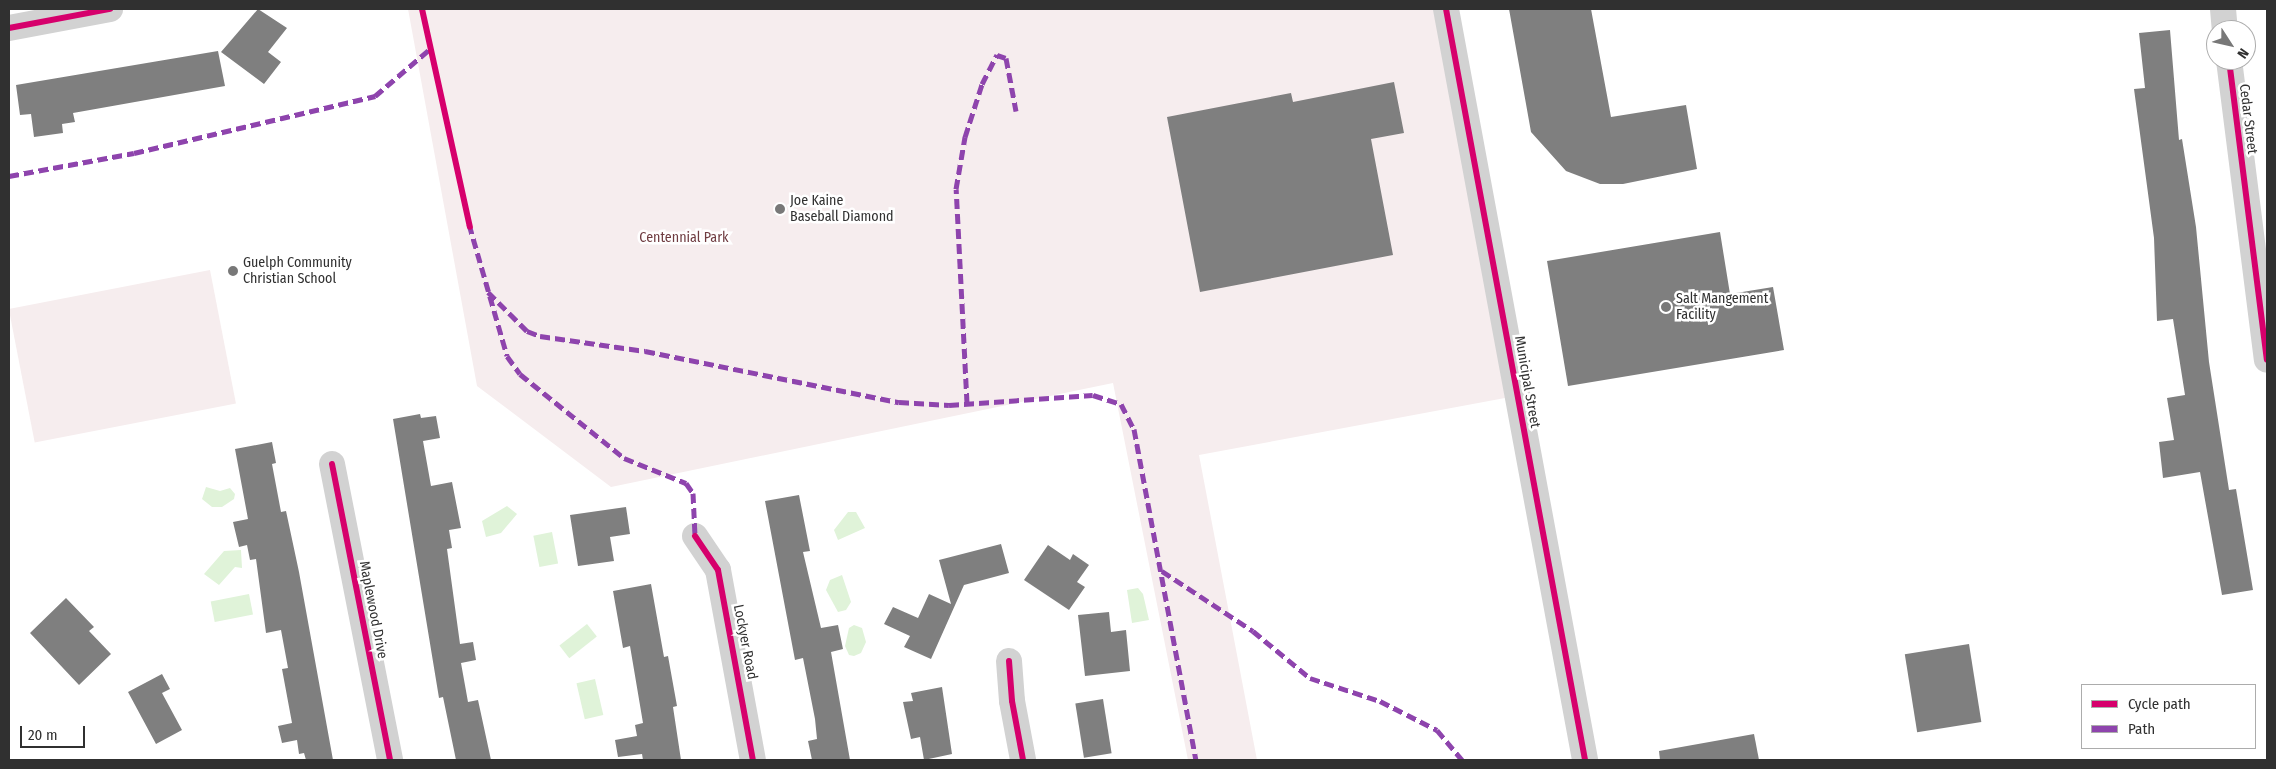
<!DOCTYPE html>
<html>
<head>
<meta charset="utf-8">
<style>
	body { margin:0 }
	#map { position:relative; width:2276px; height:769px; overflow:hidden; background:#fff; font-family:"Fira Sans Condensed",sans-serif }
	div>[style] { position:absolute }
	[style*='--x'] { left:calc(var(--x)*1px); top:calc(var(--y)*1px); width:calc(var(--w)*1px); rotate:calc(var(--a)*1deg) }
	.green>* { inset:0; background:#f6edee; transform-origin:0 0 }
	.water>* { inset:0; background:#e0f3d9; transform-origin:0 0 }
	.building>* { inset:0; background:#7f7f7f; transform-origin:0 0 }
	.street>* { height:26px; margin:-13px; padding:0 13px; transform-origin:13px; border-radius:13px; background:#d2d2d2 }
	.quiet>* { height:5px; margin-top:-2.5px; transform-origin:0; background:repeating-linear-gradient(90deg,#8e44ad 0 10px,transparent 0 15px) }
	.cycleway>* { height:6px; margin:-3px; padding:0 3px; transform-origin:3px; border-radius:3px; background:#d6006c }
	.dots>* { width:14px; height:14px; translate:-50% -50%; box-sizing:border-box; border:2px solid #fff; border-radius:50% }
	span { translate:-50% -50%; white-space:nowrap; text-align:center; line-height:1.15; -webkit-text-stroke:5px #fff; paint-order:stroke }
	.street-label { font-size:14px; color:#303030 }
	.poi-label { font-size:14px; color:#303030 }
	.left { translate:0 -50%; text-align:left }
	.park-label { font-size:14px; color:#6f3b40 }
	.frame { position:absolute; inset:0; border:10px solid #303030; pointer-events:none }
	.legend { position:absolute; left:2081px; top:684px; width:175px; height:65px; box-sizing:border-box; background:#fff; border:1px solid #acacac; margin:0; padding:6px 9px; list-style:none; font-size:15px; color:#303030 }
	.legend li { display:flex; align-items:center; gap:10px; height:25px }
	.legend b { width:25px; border:1px solid #acacac }
	.north { position:absolute; left:2206px; top:20px; width:50px; height:50px; box-sizing:border-box; background:#fff; border:1px solid #acacac; border-radius:50%; rotate:125deg; font-size:14px; font-weight:700; line-height:20px; text-align:center; color:#303030 }
	.north::after { content:''; display:block; margin:auto; width:18px; height:22px; background:#787878; clip-path:polygon(50% 0,100% 100%,50% 72%,0 100%) }
	.scale { position:absolute; left:20px; top:726px; width:65px; height:22px; box-sizing:border-box; border:2px solid #303030; border-top:0; padding-left:6px; font-size:15px; line-height:18px; white-space:nowrap; color:#303030; -webkit-text-stroke:4px #fff; paint-order:stroke }
</style>
</head>
<body>
<div id="map">
	<div class="green">
		<div style="clip-path:polygon(408px 9px,1453px 9px,1505px 398px,1199px 455px,1257px 760px,1188px 760px,1113px 383px,611px 487px,477px 386px)"></div>
		<div style="left:210px;top:270px;width:136px;height:205px;rotate:79deg"></div>
	</div>
	<div class="water">
		<div style="clip-path:polygon(206px 487px,220px 491px,230px 488px,235px 494px,234px 499px,222px 507px,212px 507px,202px 499px)"></div>
		<div style="clip-path:polygon(507px 506px,517px 514px,501px 533px,486px 537px,482px 521px)"></div>
		<div style="clip-path:polygon(848px 512px,856px 512px,865px 528px,838px 540px,834px 530px)"></div>
		<div style="left:552px;top:532px;width:32px;height:19px;rotate:79deg"></div>
		<div style="clip-path:polygon(241px 550px,242px 568px,235px 567px,219px 585px,204px 574px,224px 551px)"></div>
		<div style="clip-path:polygon(842px 575px,851px 602px,846px 610px,838px 612px,826px 590px,830px 580px)"></div>
		<div style="clip-path:polygon(1138px 588px,1143px 594px,1149px 620px,1132px 623px,1127px 590px)"></div>
		<div style="left:249px;top:594px;width:21px;height:39px;rotate:79deg"></div>
		<div style="left:587px;top:624px;width:16px;height:35px;rotate:52deg"></div>
		<div style="clip-path:polygon(854px 625px,862px 628px,866px 642px,861px 653px,854px 656px,849px 655px,845px 646px,849px 628px)"></div>
		<div style="left:595px;top:679px;width:37px;height:19px;rotate:77deg"></div>
	</div>
	<div class="building">
		<div style="clip-path:polygon(258px 9px,287px 28px,268px 52px,281px 62px,264px 84px,221px 52px)"></div>
		<div style="clip-path:polygon(1509px 9px,1591px 9px,1611px 117px,1686px 105px,1697px 169px,1623px 184px,1600px 184px,1566px 171px,1531px 132px)"></div>
		<div style="clip-path:polygon(2170px 30px,2179px 140px,2182px 139px,2196px 227px,2209px 362px,2229px 490px,2236px 489px,2253px 590px,2222px 595px,2200px 472px,2163px 478px,2159px 442px,2174px 440px,2167px 398px,2185px 395px,2173px 319px,2157px 321px,2154px 238px,2134px 89px,2145px 88px,2139px 33px)"></div>
		<div style="clip-path:polygon(218px 51px,225px 86px,73px 113px,75px 122px,62px 124px,63px 133px,34px 137px,31px 114px,20px 115px,16px 85px)"></div>
		<div style="clip-path:polygon(1394px 82px,1404px 133px,1371px 139px,1393px 255px,1200px 292px,1167px 117px,1291px 93px,1293px 102px)"></div>
		<div style="clip-path:polygon(1720px 232px,1730px 294px,1773px 287px,1784px 350px,1568px 386px,1547px 261px)"></div>
		<div style="clip-path:polygon(420px 414px,421px 418px,436px 416px,440px 438px,423px 441px,431px 486px,452px 482px,461px 528px,449px 530px,452px 548px,447px 549px,460px 644px,473px 642px,476px 660px,461px 663px,468px 702px,478px 700px,491px 760px,456px 760px,443px 697px,439px 698px,393px 419px)"></div>
		<div style="clip-path:polygon(272px 442px,276px 463px,272px 464px,281px 512px,286px 511px,299px 572px,333px 760px,306px 760px,304px 753px,299px 754px,297px 740px,282px 743px,278px 726px,292px 723px,282px 669px,288px 668px,281px 630px,266px 633px,256px 559px,250px 560px,247px 545px,239px 547px,233px 522px,248px 519px,235px 449px)"></div>
		<div style="clip-path:polygon(799px 495px,810px 551px,803px 552px,821px 628px,838px 625px,843px 649px,831px 652px,850px 760px,812px 760px,808px 741px,817px 739px,815px 719px,803px 658px,795px 660px,765px 501px)"></div>
		<div style="clip-path:polygon(626px 507px,630px 534px,610px 537px,614px 561px,578px 566px,570px 515px)"></div>
		<div style="clip-path:polygon(1001px 544px,1009px 573px,964px 585px,931px 659px,904px 647px,910px 636px,884px 624px,893px 607px,918px 618px,929px 594px,951px 604px,939px 560px)"></div>
		<div style="clip-path:polygon(1048px 545px,1070px 560px,1073px 554px,1089px 565px,1077px 582px,1085px 587px,1069px 610px,1024px 580px)"></div>
		<div style="clip-path:polygon(651px 584px,664px 657px,668px 656px,677px 706px,673px 707px,681px 760px,643px 760px,642px 754px,618px 757px,615px 740px,637px 736px,635px 725px,643px 723px,630px 646px,623px 648px,613px 591px)"></div>
		<div style="clip-path:polygon(66px 598px,94px 627px,89px 631px,111px 654px,79px 685px,30px 633px)"></div>
		<div style="clip-path:polygon(1109px 612px,1111px 632px,1126px 630px,1130px 671px,1085px 676px,1078px 615px)"></div>
		<div style="left:1969px;top:644px;width:79px;height:65px;rotate:81deg"></div>
		<div style="clip-path:polygon(162px 674px,170px 689px,162px 693px,182px 730px,156px 744px,128px 692px)"></div>
		<div style="clip-path:polygon(942px 687px,952px 754px,924px 760px,920px 737px,911px 739px,903px 702px,913px 701px,911px 693px)"></div>
		<div style="left:1103px;top:699px;width:55px;height:28px;rotate:81deg"></div>
		<div style="clip-path:polygon(1754px 734px,1759px 760px,1660px 760px,1659px 751px)"></div>
	</div>
	<div class="street">
		<div style="--x:1446;--y:9;--w:764;--a:79.51"></div>
		<div style="--x:2223;--y:9;--w:21;--a:85"></div>
		<div style="--x:9;--y:28;--w:103;--a:-10.7"></div>
		<div style="--x:2229;--y:60;--w:302;--a:82.8"></div>
		<div style="--x:332;--y:464;--w:302;--a:78.9"></div>
		<div style="--x:695;--y:536;--w:41;--a:55.9"></div>
		<div style="--x:718;--y:570;--w:193;--a:79.6"></div>
		<div style="--x:1009;--y:661;--w:40;--a:85.7"></div>
		<div style="--x:1012;--y:701;--w:60;--a:79.4"></div>
	</div>
	<div class="quiet">
		<div style="--x:9;--y:176;--w:127;--a:-10.4"></div>
		<div style="--x:134;--y:153;--w:248;--a:-13.3"></div>
		<div style="--x:375;--y:96;--w:74;--a:-40.6"></div>
		<div style="--x:469;--y:224;--w:137;--a:73.9"></div>
		<div style="--x:507;--y:356;--w:22;--a:54"></div>
		<div style="--x:520;--y:374;--w:134;--a:38.9"></div>
		<div style="--x:624;--y:458;--w:67;--a:22"></div>
		<div style="--x:686;--y:483;--w:12;--a:55"></div>
		<div style="--x:693;--y:493;--w:43;--a:87.3"></div>
		<div style="--x:488;--y:292;--w:55;--a:45"></div>
		<div style="--x:527;--y:331;--w:14;--a:21"></div>
		<div style="--x:540;--y:336;--w:106;--a:8.1"></div>
		<div style="--x:645;--y:351;--w:259;--a:11.4"></div>
		<div style="--x:899;--y:402;--w:50;--a:3.4"></div>
		<div style="--x:949;--y:405;--w:144;--a:-4"></div>
		<div style="--x:1093;--y:395;--w:29;--a:18"></div>
		<div style="--x:1121;--y:404;--w:28;--a:63"></div>
		<div style="--x:1134;--y:429;--w:337;--a:79.4"></div>
		<div style="--x:967;--y:403;--w:214;--a:-92.9"></div>
		<div style="--x:956;--y:189;--w:53;--a:-80.2"></div>
		<div style="--x:965;--y:137;--w:56;--a:-72.2"></div>
		<div style="--x:982;--y:84;--w:33;--a:-63"></div>
		<div style="--x:997;--y:55;--w:9;--a:18"></div>
		<div style="--x:1006;--y:58;--w:54;--a:79.3"></div>
		<div style="--x:1162;--y:571;--w:109;--a:33.4"></div>
		<div style="--x:1253;--y:631;--w:74;--a:39.5"></div>
		<div style="--x:1310;--y:678;--w:74;--a:18.2"></div>
		<div style="--x:1380;--y:701;--w:64;--a:27"></div>
		<div style="--x:1437;--y:730;--w:39;--a:50"></div>
	</div>
	<div class="cycleway">
		<div style="--x:422;--y:9;--w:223;--a:77.6"></div>
		<div style="--x:1446;--y:9;--w:764;--a:79.51"></div>
		<div style="--x:9;--y:28;--w:103;--a:-10.7"></div>
		<div style="--x:2229;--y:60;--w:302;--a:82.8"></div>
		<div style="--x:332;--y:464;--w:302;--a:78.9"></div>
		<div style="--x:695;--y:536;--w:41;--a:55.9"></div>
		<div style="--x:718;--y:570;--w:193;--a:79.6"></div>
		<div style="--x:1009;--y:661;--w:40;--a:85.7"></div>
		<div style="--x:1012;--y:701;--w:60;--a:79.4"></div>
	</div>
	<div class="dots">
		<div style="left:780px;top:209px;background:#787878"></div>
		<div style="left:233px;top:271px;background:#787878"></div>
		<div style="left:1666px;top:307px;background:#787878"></div>
	</div>
	<div class="street-label">
		<span style="left:2248px;top:119px;rotate:83deg">Cedar Street</span>
		<span style="left:1527px;top:382px;rotate:80deg">Municipal Street</span>
		<span style="left:373px;top:610px;rotate:79deg">Maplewood Drive</span>
		<span style="left:745px;top:642px;rotate:79deg">Lockyer Road</span>
	</div>
	<div class="poi-label">
		<span class="left" style="left:790px;top:209px">Joe Kaine<br>Baseball Diamond</span>
		<span class="left" style="left:243px;top:271px">Guelph Community<br>Christian School</span>
		<span class="left" style="left:1676px;top:307px">Salt Mangement<br>Facility</span>
	</div>
	<div class="park-label">
		<span style="left:684px;top:238px">Centennial Park</span>
	</div>
	<div class="frame"></div>
	<ul class="legend">
	<li><b style="height:6px;background:#d6006c"></b>Cycle path</li>
	<li><b style="height:6px;background:#8e44ad"></b>Path</li>
	</ul>
	<div class="north">N</div>
	<div class="scale">20 m</div>
</div>
</body>
</html>
